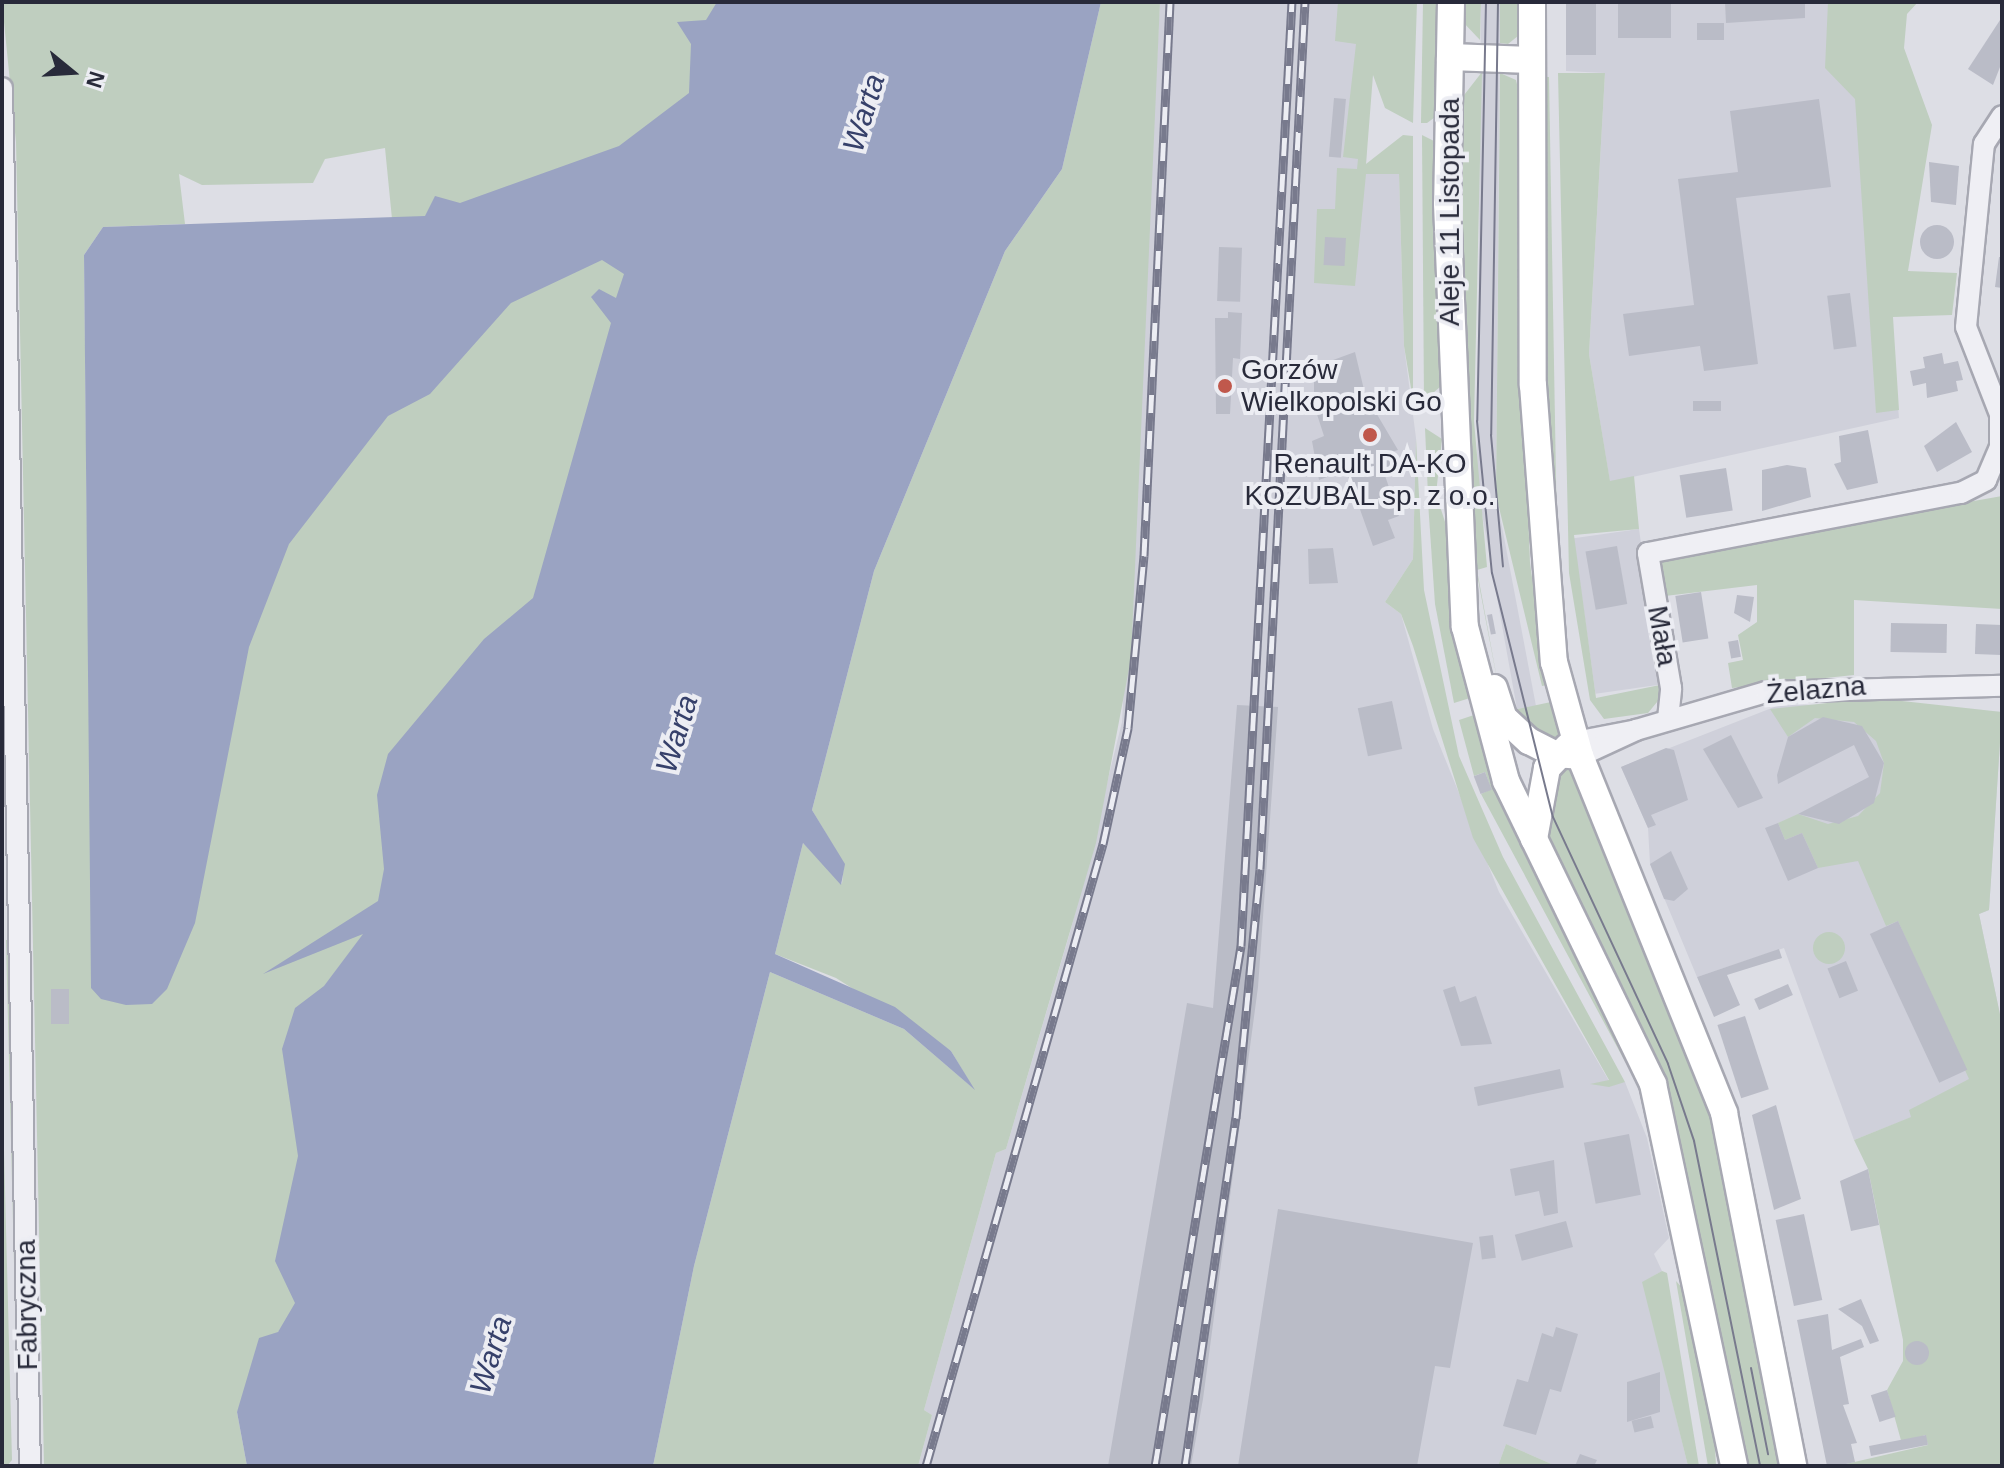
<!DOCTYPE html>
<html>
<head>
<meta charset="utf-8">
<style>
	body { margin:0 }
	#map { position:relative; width:2004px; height:1468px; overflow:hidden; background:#dddee5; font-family:Arial,sans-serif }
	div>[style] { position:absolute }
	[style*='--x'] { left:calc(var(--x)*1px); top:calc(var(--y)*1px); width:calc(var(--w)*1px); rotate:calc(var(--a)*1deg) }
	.built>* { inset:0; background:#cfd0da; transform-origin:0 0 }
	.green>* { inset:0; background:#bfcebf; transform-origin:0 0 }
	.round { border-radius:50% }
	.water>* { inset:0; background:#9aa3c2 }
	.building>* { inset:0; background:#babcc7; transform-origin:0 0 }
	.roads { filter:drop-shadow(2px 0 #a7a8b2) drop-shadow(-2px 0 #a7a8b2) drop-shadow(0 2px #a7a8b2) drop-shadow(0 -2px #a7a8b2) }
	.minor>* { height:20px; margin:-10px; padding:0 10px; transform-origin:10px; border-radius:10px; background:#efeff4 }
	.major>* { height:26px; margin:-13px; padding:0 13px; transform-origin:13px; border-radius:13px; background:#fff }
	.tram>* { height:2px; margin:-1px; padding:0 1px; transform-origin:1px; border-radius:1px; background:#787a8d }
	.rail>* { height:9px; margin-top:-4.5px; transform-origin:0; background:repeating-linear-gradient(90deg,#ecedf3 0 18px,#787a8d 0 36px); box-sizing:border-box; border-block:2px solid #787a8d }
	.dots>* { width:22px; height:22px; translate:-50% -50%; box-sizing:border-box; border:4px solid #ecedf3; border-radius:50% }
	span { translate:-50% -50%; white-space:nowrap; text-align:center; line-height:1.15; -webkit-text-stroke:8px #ecedf3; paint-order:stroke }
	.street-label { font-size:28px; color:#282a3a }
	.poi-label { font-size:28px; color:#282a3a }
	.left { translate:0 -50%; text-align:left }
	.water-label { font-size:30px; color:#36406a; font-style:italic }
	.frame { position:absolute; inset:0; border:4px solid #282a3a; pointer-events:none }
	.north { position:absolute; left:32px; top:32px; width:80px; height:80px; -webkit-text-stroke:6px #ecedf3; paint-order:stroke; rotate:108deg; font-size:22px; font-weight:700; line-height:32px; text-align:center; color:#282a3a }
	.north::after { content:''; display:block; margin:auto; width:28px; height:36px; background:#282a3a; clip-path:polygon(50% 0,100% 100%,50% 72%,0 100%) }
</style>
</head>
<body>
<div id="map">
	<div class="built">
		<div style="clip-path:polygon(1160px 2px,1369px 2px,1366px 173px,1399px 174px,1404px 346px,1416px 438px,1413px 559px,1385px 602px,1401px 614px,1433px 729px,1499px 892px,1609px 1081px,1592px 1084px,1625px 1082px,1647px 1138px,1669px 1238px,1654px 1254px,1662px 1271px,1643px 1282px,1688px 1466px,1556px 1466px,1506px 1444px,1498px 1466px,918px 1466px,932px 1415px,924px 1410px,996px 1153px,1006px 1149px,1071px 929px,1122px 722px)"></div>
		<div style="clip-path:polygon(1481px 2px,1500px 2px,1496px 495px,1536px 706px,1517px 709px,1477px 486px)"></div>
		<div style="clip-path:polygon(1566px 2px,1842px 2px,1868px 58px,1899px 418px,1610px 482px,1589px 354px,1605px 73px,1566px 71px)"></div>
		<div style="left:1639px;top:529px;width:157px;height:66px;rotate:82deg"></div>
		<div style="clip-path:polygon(1782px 704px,2002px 712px,1989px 910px,1979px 914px,2002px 1024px,2002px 1115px,1912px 1117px,1854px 1140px,1784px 948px,1697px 977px,1650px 864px,1648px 828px,1621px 767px)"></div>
	</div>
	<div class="green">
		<div style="clip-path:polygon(2px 2px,731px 2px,687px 115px,605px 161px,393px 229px,385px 148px,325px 159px,313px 183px,202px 185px,179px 174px,185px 224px,103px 227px,84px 255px,89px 715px,105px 772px,214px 667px,351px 429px,563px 258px,635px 253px,587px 463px,301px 1303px,278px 1332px,237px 1412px,247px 1466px,44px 1465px,16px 142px)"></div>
		<div style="clip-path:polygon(1101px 2px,1160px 2px,1131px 658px,1096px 843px,1006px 1149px,996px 1153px,924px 1410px,932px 1415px,918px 1466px,653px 1466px,694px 1266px,770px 972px,904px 1029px,973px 1088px,951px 1051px,836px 978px,775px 954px,803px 843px,842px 884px,844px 864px,812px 810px,874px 571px,1005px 251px,1062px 169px)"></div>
		<div style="clip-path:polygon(1338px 2px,1417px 2px,1413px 123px,1385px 108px,1373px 75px,1366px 164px,1403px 135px,1413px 136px,1413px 400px,1404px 346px,1399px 174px,1366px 174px,1355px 286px,1314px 283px,1317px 209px,1335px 209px,1337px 168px,1357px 169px,1358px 159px,1343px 157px,1356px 44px,1335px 41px)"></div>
		<div style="clip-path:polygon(1423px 2px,1442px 2px,1438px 115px,1427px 123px,1421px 123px)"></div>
		<div style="clip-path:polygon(1462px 2px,1481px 2px,1480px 40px,1462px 21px)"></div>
		<div style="clip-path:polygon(1500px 2px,1521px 2px,1518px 36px,1508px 44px,1500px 43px)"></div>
		<div style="clip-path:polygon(1828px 2px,1918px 2px,1907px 14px,1904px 48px,1932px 125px,1908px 271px,1957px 273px,1952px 315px,1893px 317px,1899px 410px,1876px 413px,1855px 99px,1825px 68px)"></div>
		<div style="clip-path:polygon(1482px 72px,1474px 421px,1487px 567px,1477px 570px,1500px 695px,1472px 548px,1458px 259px,1461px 99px)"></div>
		<div style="clip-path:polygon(1500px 73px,1516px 80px,1520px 97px,1521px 335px,1530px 563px,1547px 685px,1542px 686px,1496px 495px)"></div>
		<div style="clip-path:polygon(1558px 73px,1605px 73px,1589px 354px,1610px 481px,1634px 476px,1639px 529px,1574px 535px,1596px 698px,1660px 685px,1662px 696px,1648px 713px,1604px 719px,1590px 700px,1569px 573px)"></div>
		<div style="left:1549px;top:77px;width:421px;height:9px;rotate:89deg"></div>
		<div style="clip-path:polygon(1422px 135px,1438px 143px,1441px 386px,1424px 401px)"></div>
		<div style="clip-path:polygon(1425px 428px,1442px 439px,1436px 494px,1428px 495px)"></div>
		<div style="clip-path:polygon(1416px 438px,1424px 590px,1459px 756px,1503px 857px,1625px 1082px,1609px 1087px,1590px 1084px,1609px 1080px,1473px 838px,1413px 646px,1401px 614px,1385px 602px,1413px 559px)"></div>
		<div style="clip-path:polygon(2002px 496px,2002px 609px,1854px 600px,1854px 675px,1732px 688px,1728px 663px,1743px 660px,1738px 635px,1757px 622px,1757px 585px,1665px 596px,1660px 564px,1670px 555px)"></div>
		<div style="clip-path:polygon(1428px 502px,1439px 503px,1445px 522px,1470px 698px,1454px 703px,1435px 604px)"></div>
		<div style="clip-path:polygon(1875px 698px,2002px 712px,1989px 910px,1979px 914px,2002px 1024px,2002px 1466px,1837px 1466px,1928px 1445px,1925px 1435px,1902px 1444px,1887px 1390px,1903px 1361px,1903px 1340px,1868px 1169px,1854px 1140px,1911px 1117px,1909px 1110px,1969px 1079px,1898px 921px,1886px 926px,1858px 861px,1818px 868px,1802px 833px,1785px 840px,1778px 823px,1798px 814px,1828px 824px,1858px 816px,1880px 793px,1884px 763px,1876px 741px,1854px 722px,1815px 718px,1788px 737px,1770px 709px)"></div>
		<div style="clip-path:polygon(1551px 702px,1561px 735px,1553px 743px,1508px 711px)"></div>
		<div style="clip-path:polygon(1474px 715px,1487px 755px,1635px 1068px,1629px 1069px,1481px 794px,1491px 789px,1485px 772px,1474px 776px,1459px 720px)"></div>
		<div style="clip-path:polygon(1563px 768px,1572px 770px,1707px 1092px,1783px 1466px,1746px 1466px,1668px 1092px,1545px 828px)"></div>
		<div class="round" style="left:1813px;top:932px;width:32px;height:32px"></div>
		<div style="clip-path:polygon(6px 940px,10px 940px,24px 1465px,19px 1466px)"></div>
		<div style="clip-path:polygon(2px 1073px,12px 1460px,7px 1466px,2px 1466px)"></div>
		<div style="clip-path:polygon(1662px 1271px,1667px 1273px,1699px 1466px,1688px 1466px,1642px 1282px)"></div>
		<div style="clip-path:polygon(1676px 1281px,1685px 1291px,1713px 1411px,1716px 1466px,1708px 1466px)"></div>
		<div style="clip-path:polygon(1506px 1444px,1556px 1466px,1498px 1466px)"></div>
	</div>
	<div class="water">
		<div style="clip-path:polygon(717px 2px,1101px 2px,1062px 169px,1005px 251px,874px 571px,812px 810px,845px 864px,841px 885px,803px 843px,775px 954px,895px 1007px,951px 1051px,975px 1090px,904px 1029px,770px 972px,694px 1266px,653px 1466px,247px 1466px,237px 1412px,259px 1338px,278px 1332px,295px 1303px,275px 1261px,298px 1156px,282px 1049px,295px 1008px,324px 986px,363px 934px,263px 974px,378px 901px,384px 869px,377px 795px,388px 754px,484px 639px,533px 598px,611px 323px,591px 297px,599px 289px,616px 298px,624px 274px,602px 260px,511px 303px,430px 394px,388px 416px,289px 544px,249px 647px,195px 923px,167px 989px,152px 1004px,126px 1005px,101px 999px,91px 988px,84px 255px,103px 227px,425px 216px,435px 196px,460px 203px,619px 146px,689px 93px,691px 44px,677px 22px,706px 20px)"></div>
	</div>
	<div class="building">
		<div style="left:1566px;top:2px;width:30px;height:53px"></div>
		<div style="clip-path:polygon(1725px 2px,1805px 2px,1805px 18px,1726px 23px)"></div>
		<div style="left:1618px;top:4px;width:53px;height:34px"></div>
		<div style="clip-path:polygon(2002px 17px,2002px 62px,1993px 85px,1968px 69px)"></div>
		<div style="left:1697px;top:23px;width:27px;height:17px"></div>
		<div style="left:1334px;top:98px;width:12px;height:59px;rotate:5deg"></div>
		<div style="clip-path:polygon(1819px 99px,1831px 187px,1736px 198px,1758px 364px,1704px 371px,1700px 346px,1629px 356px,1623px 314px,1694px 305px,1678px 179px,1738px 172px,1730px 111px)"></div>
		<div style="clip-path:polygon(1929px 162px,1959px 166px,1956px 205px,1931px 202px)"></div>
		<div class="round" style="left:1920px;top:225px;width:34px;height:34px"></div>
		<div style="left:1325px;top:237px;width:21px;height:28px;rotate:3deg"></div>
		<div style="left:1219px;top:247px;width:23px;height:54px;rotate:2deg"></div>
		<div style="clip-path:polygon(1999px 257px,2002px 257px,2002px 288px,1995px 287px)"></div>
		<div style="left:1850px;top:293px;width:54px;height:23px;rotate:83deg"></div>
		<div style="clip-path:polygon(1228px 312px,1242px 313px,1240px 359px,1233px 358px,1230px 414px,1216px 414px,1215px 318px,1228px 318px)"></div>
		<div style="clip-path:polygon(1355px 352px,1365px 394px,1398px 450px,1389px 453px,1394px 466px,1383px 470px,1399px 516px,1388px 520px,1395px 538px,1373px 546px,1346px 470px,1319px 480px,1312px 441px,1324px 436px,1314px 405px,1314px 367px)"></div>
		<div style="clip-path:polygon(1942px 353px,1944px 364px,1958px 361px,1963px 380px,1956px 381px,1958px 391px,1927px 398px,1926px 383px,1913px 386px,1910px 371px,1925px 368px,1923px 357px)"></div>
		<div style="left:1721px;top:401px;width:10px;height:28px;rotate:90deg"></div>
		<div style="clip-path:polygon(1956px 422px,1972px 452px,1937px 472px,1924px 446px)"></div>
		<div style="clip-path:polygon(1868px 430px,1878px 483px,1847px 490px,1834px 464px,1841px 462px,1839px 436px)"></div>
		<div style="clip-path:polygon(1787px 465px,1806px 468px,1811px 497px,1762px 511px,1762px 470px)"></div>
		<div style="left:1726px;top:468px;width:43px;height:47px;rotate:81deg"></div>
		<div style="left:1617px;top:546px;width:59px;height:32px;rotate:80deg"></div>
		<div style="clip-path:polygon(1333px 548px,1338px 583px,1309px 584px,1308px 549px)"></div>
		<div style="left:1701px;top:592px;width:47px;height:26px;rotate:81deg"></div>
		<div style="clip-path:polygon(1737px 595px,1754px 597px,1750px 622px,1734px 613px)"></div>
		<div style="left:1492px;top:614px;width:20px;height:5px;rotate:79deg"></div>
		<div style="left:1891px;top:623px;width:56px;height:29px;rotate:1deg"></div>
		<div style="left:1976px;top:624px;width:26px;height:30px;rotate:2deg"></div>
		<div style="left:1738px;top:640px;width:17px;height:10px;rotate:80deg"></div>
		<div style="left:1392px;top:701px;width:49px;height:35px;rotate:78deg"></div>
		<div style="clip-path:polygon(1237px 705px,1278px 707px,1258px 987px,1203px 1399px,1191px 1466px,1108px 1466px,1187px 1003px,1213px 1008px)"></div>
		<div style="clip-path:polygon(1823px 717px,1862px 726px,1884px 763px,1874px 803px,1839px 824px,1798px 814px,1869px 777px,1854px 745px,1778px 784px,1777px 775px,1788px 737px)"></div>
		<div style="clip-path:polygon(1731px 735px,1763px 798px,1738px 808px,1703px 749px)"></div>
		<div style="clip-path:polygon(1666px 748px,1674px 750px,1688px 800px,1651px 815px,1656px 825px,1648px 828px,1621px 767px)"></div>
		<div style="left:1485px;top:772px;width:19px;height:12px;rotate:69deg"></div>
		<div style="clip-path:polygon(1778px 823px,1785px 840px,1802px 833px,1818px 868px,1788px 881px,1765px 828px)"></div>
		<div style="clip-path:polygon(1671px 851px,1688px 889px,1674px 901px,1664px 899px,1650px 864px)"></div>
		<div style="left:1898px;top:921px;width:164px;height:31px;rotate:65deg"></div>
		<div style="clip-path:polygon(1779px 949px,1782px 958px,1727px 975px,1740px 1005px,1714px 1017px,1697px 977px)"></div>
		<div style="left:1846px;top:961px;width:32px;height:20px;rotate:68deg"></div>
		<div style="left:1788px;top:984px;width:12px;height:37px;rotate:66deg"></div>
		<div style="clip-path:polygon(1455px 986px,1460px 1002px,1476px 996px,1492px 1044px,1461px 1046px,1443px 990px)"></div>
		<div style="left:51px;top:989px;width:18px;height:35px"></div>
		<div style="left:1745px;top:1016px;width:77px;height:29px;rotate:72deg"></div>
		<div style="left:1560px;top:1069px;width:19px;height:88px;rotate:78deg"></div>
		<div style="clip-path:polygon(1776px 1105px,1801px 1199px,1774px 1210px,1752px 1115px)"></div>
		<div style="left:1629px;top:1134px;width:62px;height:46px;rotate:79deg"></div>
		<div style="clip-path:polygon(1554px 1160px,1558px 1213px,1544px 1216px,1539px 1191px,1515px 1196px,1510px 1169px)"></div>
		<div style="clip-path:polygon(1868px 1169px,1879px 1225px,1851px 1231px,1840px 1181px)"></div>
		<div style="clip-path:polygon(1278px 1209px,1473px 1243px,1450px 1368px,1435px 1366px,1417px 1466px,1238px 1466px)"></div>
		<div style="left:1804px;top:1214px;width:88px;height:29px;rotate:78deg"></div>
		<div style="left:1566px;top:1221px;width:27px;height:53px;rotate:75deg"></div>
		<div style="left:1493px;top:1235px;width:23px;height:14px;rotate:83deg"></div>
		<div style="clip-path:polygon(1861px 1299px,1879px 1341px,1870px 1344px,1862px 1326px,1838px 1309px)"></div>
		<div style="clip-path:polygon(1828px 1314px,1832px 1350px,1861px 1339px,1864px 1347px,1840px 1357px,1849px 1404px,1843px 1405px,1857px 1443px,1851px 1444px,1855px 1462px,1837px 1466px,1827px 1466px,1797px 1320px)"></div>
		<div style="clip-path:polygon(1556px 1327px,1578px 1334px,1561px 1392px,1550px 1389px,1536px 1435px,1503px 1426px,1517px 1379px,1528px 1382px,1542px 1333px,1553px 1337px)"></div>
		<div class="round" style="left:1905px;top:1341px;width:24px;height:24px"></div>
		<div style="clip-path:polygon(1660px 1372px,1660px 1412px,1627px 1422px,1627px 1382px)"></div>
		<div style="left:1887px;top:1390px;width:28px;height:17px;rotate:72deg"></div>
		<div style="left:1651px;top:1416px;width:12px;height:20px;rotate:76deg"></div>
		<div style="left:1926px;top:1435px;width:10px;height:58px;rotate:79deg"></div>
		<div style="clip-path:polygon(1580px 1454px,1597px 1460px,1594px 1466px,1575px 1466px)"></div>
	</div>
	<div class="roads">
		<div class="minor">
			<div style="--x:2;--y:88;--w:1378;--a:88.84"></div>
			<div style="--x:1668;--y:719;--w:31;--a:-84"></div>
			<div style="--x:1671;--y:688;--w:137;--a:-99.7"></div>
			<div style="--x:1648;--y:553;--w:319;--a:-10.9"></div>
			<div style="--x:1961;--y:493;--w:28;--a:-27"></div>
			<div style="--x:1986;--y:480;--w:36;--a:-67"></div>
			<div style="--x:2000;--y:447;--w:33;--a:-90"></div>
			<div style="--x:2000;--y:414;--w:93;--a:-111.3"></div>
			<div style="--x:1966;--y:327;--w:184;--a:-84.4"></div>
			<div style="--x:1984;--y:144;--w:33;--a:-57"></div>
			<div style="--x:1575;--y:742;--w:58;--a:-10.9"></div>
			<div style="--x:1580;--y:756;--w:62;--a:-24.9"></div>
			<div style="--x:1636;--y:730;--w:135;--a:-16.3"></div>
			<div style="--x:1766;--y:692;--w:236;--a:-1.5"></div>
		</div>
		<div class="major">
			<div style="--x:1451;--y:2;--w:202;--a:91.1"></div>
			<div style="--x:1447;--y:204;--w:423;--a:87.6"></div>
			<div style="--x:1465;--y:627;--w:159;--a:75.1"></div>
			<div style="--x:1506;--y:781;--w:337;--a:64.1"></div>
			<div style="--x:1653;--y:1084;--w:390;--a:78"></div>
			<div style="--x:1532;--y:2;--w:383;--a:89.9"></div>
			<div style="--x:1533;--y:385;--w:278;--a:85.7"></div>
			<div style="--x:1554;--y:662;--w:98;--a:74.5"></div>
			<div style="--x:1580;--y:756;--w:385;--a:68"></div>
			<div style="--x:1724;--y:1113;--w:360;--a:78.9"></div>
			<div style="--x:1450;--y:57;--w:81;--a:2.1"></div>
			<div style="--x:1494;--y:688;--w:32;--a:72"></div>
			<div style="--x:1504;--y:718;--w:34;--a:43"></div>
			<div style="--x:1529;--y:741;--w:28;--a:27"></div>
			<div style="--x:1554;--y:754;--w:26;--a:4"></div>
			<div style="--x:1534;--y:839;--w:72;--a:-79.6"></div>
			<div style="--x:1547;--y:768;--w:30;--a:-46"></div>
		</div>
	</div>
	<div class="tram">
		<div style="--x:1486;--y:2;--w:419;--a:91.2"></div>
		<div style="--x:1477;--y:421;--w:153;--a:84.4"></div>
		<div style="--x:1492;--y:573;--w:252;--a:76"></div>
		<div style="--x:1553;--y:817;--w:272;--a:65"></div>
		<div style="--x:1668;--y:1064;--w:81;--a:71.3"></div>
		<div style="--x:1694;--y:1141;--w:332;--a:78.5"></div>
		<div style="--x:1498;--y:2;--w:433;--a:90.9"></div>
		<div style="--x:1491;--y:435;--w:132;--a:84.8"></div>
		<div style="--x:1751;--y:1368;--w:88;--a:78.8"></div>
	</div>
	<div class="rail">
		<div style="--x:926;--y:1466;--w:647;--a:-74.12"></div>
		<div style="--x:1103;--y:844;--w:119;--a:-77.8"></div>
		<div style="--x:1128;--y:728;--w:173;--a:-84.7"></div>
		<div style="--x:1144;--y:556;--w:555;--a:-87.31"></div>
		<div style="--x:1155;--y:1466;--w:527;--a:-80.61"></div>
		<div style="--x:1241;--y:946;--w:945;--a:-86.91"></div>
		<div style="--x:1185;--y:1466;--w:352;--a:-81.7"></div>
		<div style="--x:1236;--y:1118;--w:250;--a:-84.5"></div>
		<div style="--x:1260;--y:869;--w:868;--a:-87.03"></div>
	</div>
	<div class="dots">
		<div style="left:1225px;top:386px;background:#c0584c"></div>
		<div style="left:1370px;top:435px;background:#c0584c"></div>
	</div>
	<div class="street-label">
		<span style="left:1450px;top:212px;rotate:-90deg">Aleje 11 Listopada</span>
		<span style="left:1662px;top:636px;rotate:80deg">Mała</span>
		<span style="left:1816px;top:690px;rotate:-5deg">Żelazna</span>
		<span style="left:27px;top:1305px;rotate:-91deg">Fabryczna</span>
	</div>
	<div class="poi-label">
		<span class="left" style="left:1241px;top:386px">Gorzów<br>Wielkopolski Go</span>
		<span style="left:1370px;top:480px">Renault DA-KO<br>KOZUBAL sp. z o.o.</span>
	</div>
	<div class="water-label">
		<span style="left:864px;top:113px;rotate:-73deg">Warta</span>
		<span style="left:677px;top:734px;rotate:-73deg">Warta</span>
		<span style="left:491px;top:1355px;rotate:-73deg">Warta</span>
	</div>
	<div class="frame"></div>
	<div class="north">N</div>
</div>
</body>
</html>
